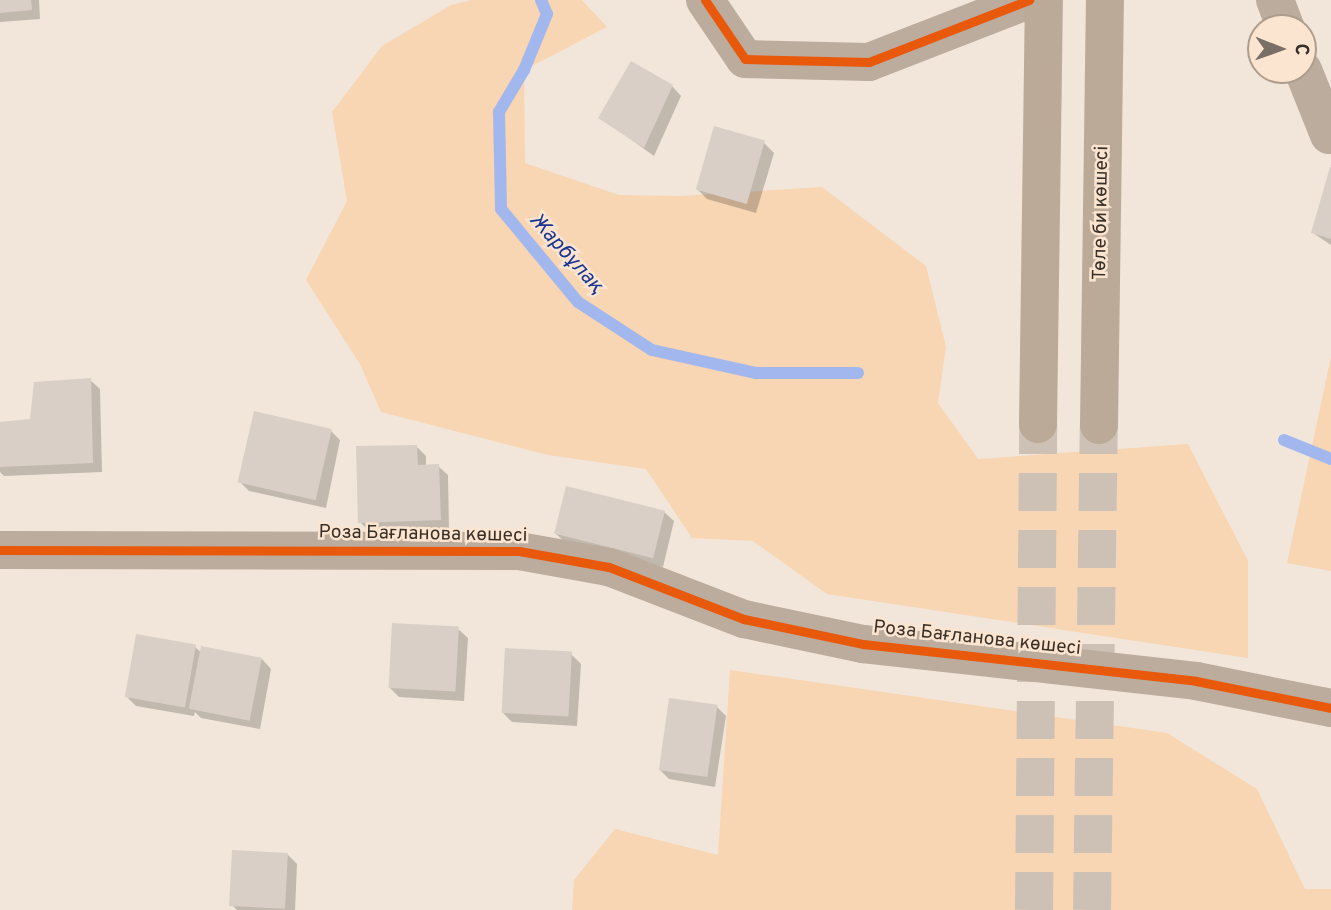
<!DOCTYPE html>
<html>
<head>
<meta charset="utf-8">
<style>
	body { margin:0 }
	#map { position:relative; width:1331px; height:910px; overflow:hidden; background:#f2e6da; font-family:Overpass,sans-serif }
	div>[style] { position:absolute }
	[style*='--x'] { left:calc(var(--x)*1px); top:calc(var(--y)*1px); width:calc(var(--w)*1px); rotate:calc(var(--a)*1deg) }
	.green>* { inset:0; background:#f8d5b3 }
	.shadow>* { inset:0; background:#0003 }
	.stream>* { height:12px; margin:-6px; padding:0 6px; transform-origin:6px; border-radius:6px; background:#a2b7ed }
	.building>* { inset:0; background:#d9cfc6; transform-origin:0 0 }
	.secondary-tunnel>* { height:38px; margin-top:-19px; transform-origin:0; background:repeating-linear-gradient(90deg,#cdc1b6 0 38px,transparent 0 57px) }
	.street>* { height:38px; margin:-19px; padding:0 19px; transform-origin:19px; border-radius:19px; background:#bcac9e }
	.secondary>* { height:38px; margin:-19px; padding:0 19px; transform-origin:19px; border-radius:19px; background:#baaa97 }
	.cycleway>* { height:9px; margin:-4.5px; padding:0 4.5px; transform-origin:4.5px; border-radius:4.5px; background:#e8590c }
	span { translate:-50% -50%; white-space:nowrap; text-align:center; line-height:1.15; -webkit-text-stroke:5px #fce5d0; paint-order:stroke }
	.street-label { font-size:19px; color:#382f27 }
	.water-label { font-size:21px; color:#1a3692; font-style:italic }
	.north { position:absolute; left:1247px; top:14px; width:70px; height:70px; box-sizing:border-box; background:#fce5d0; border:2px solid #ae9c8c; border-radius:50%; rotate:91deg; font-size:19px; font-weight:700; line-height:28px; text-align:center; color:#382f27 }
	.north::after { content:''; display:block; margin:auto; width:24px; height:32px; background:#796f66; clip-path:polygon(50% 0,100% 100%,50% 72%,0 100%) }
</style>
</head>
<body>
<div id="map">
	<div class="green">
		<div style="clip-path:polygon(472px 0,582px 0,607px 27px,524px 70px,525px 163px,619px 195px,681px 196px,822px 187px,926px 266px,946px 347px,938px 403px,978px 459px,1188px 444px,1248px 561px,1248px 658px,827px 594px,753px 541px,692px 538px,646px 469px,548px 455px,381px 412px,360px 364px,306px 280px,347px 201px,332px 112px,382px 46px,451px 5px)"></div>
		<div style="clip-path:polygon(1331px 357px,1331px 571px,1287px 563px)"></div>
		<div style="clip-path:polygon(730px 670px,1167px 733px,1257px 789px,1305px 889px,1331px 889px,1331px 910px,572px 910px,574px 880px,615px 829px,718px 855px)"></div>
	</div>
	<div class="shadow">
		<div style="clip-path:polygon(0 0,39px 0,40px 19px,0 22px)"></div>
		<div style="clip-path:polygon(672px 86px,681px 96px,654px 156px,601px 118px)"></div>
		<div style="clip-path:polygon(764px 143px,774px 153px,756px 213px,707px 199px,698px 190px)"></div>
		<div style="clip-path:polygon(1331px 170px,1331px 245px,1313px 233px)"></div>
		<div style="clip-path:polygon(90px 380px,100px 389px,102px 472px,4px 476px,0 472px,0 424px,32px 421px)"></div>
		<div style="clip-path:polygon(331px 431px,340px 440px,326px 508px,249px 491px,239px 481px)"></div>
		<div style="clip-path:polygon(416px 446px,426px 456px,426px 466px,438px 466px,448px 475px,449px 529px,370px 532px,360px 522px)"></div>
		<div style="clip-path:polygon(664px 512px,674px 521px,663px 567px,566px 543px,556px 534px)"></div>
		<div style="clip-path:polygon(458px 629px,468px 638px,464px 701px,399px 697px,389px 687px)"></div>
		<div style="clip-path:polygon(195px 647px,202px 653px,262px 659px,271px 669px,260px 729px,201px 718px,195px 712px,194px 716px,136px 706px,126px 696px)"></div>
		<div style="clip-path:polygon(571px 654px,581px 664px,577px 726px,512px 722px,502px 712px)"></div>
		<div style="clip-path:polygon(717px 707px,726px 716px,715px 787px,669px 779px,659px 769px)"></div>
		<div style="clip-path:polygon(287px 854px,297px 864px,295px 910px,237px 910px,232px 905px)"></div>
	</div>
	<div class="stream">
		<div style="--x:541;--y:0;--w:15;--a:67"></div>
		<div style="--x:547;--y:14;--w:61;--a:112.3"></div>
		<div style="--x:524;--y:70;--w:49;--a:120.8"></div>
		<div style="--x:499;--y:112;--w:97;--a:88.8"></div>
		<div style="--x:501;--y:209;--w:121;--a:50.4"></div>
		<div style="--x:578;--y:302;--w:88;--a:33"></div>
		<div style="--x:652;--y:350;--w:107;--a:12.5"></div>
		<div style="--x:756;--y:373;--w:102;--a:0"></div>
		<div style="--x:1284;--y:440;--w:51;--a:22"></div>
	</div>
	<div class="building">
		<div style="clip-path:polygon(0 0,31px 0,32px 10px,0 13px)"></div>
		<div style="clip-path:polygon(631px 61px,673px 85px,644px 148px,598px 118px)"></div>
		<div style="left:714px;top:126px;width:53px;height:66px;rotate:16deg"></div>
		<div style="clip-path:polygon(1330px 167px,1331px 167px,1331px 239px,1311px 233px)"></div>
		<div style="clip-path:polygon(91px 378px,93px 463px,0 467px,0 422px,30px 419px,34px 382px)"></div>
		<div style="left:254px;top:411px;width:80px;height:73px;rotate:13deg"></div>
		<div style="clip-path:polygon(417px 445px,418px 465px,439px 464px,441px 520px,358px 523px,356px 446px)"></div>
		<div style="left:566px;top:486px;width:102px;height:49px;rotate:14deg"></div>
		<div style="left:392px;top:623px;width:67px;height:65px;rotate:3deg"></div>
		<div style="left:136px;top:634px;width:61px;height:64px;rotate:10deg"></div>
		<div style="left:201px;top:646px;width:62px;height:64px;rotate:11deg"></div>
		<div style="left:505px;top:648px;width:67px;height:65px;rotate:3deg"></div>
		<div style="left:669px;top:698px;width:49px;height:73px;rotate:8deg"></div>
		<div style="left:232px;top:850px;width:56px;height:56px;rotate:3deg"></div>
	</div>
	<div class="secondary-tunnel">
		<div style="--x:1034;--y:910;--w:486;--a:-89.5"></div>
		<div style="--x:1092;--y:910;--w:485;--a:-89.2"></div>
	</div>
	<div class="street">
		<div style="--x:705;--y:0;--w:71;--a:55.9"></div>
		<div style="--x:745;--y:59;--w:124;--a:1.4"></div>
		<div style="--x:869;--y:62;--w:172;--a:-21.2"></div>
		<div style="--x:1275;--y:0;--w:30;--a:69"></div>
		<div style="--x:1303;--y:70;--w:70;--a:68.2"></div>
		<div style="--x:0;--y:550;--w:519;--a:0.11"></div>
		<div style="--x:519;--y:551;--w:91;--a:10.1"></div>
		<div style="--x:609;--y:567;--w:145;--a:21.1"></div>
		<div style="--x:744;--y:619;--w:122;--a:11.9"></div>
		<div style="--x:863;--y:644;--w:335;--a:6.3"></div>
		<div style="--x:1196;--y:681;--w:138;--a:11.3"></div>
	</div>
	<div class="secondary">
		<div style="--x:1038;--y:424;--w:424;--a:-89.2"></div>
		<div style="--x:1099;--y:425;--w:425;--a:-89.2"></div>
	</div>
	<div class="cycleway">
		<div style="--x:705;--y:0;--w:71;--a:55.9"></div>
		<div style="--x:745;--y:59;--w:124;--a:1.4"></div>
		<div style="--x:869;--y:62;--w:172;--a:-21.2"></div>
		<div style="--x:0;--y:550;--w:519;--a:0.11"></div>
		<div style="--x:519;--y:551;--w:91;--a:10.1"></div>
		<div style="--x:609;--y:567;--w:145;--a:21.1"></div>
		<div style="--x:744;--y:619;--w:122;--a:11.9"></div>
		<div style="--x:863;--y:644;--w:335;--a:6.3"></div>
		<div style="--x:1196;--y:681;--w:138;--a:11.3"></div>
	</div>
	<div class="street-label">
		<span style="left:1102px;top:213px;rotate:-89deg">Төле би көшесі</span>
		<span style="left:423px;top:535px;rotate:1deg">Роза Бағланова көшесі</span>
		<span style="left:977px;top:639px;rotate:6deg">Роза Бағланова көшесі</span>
	</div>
	<div class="water-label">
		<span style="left:566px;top:254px;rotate:48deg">Жарбұлақ</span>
	</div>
	<div class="north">С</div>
</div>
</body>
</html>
